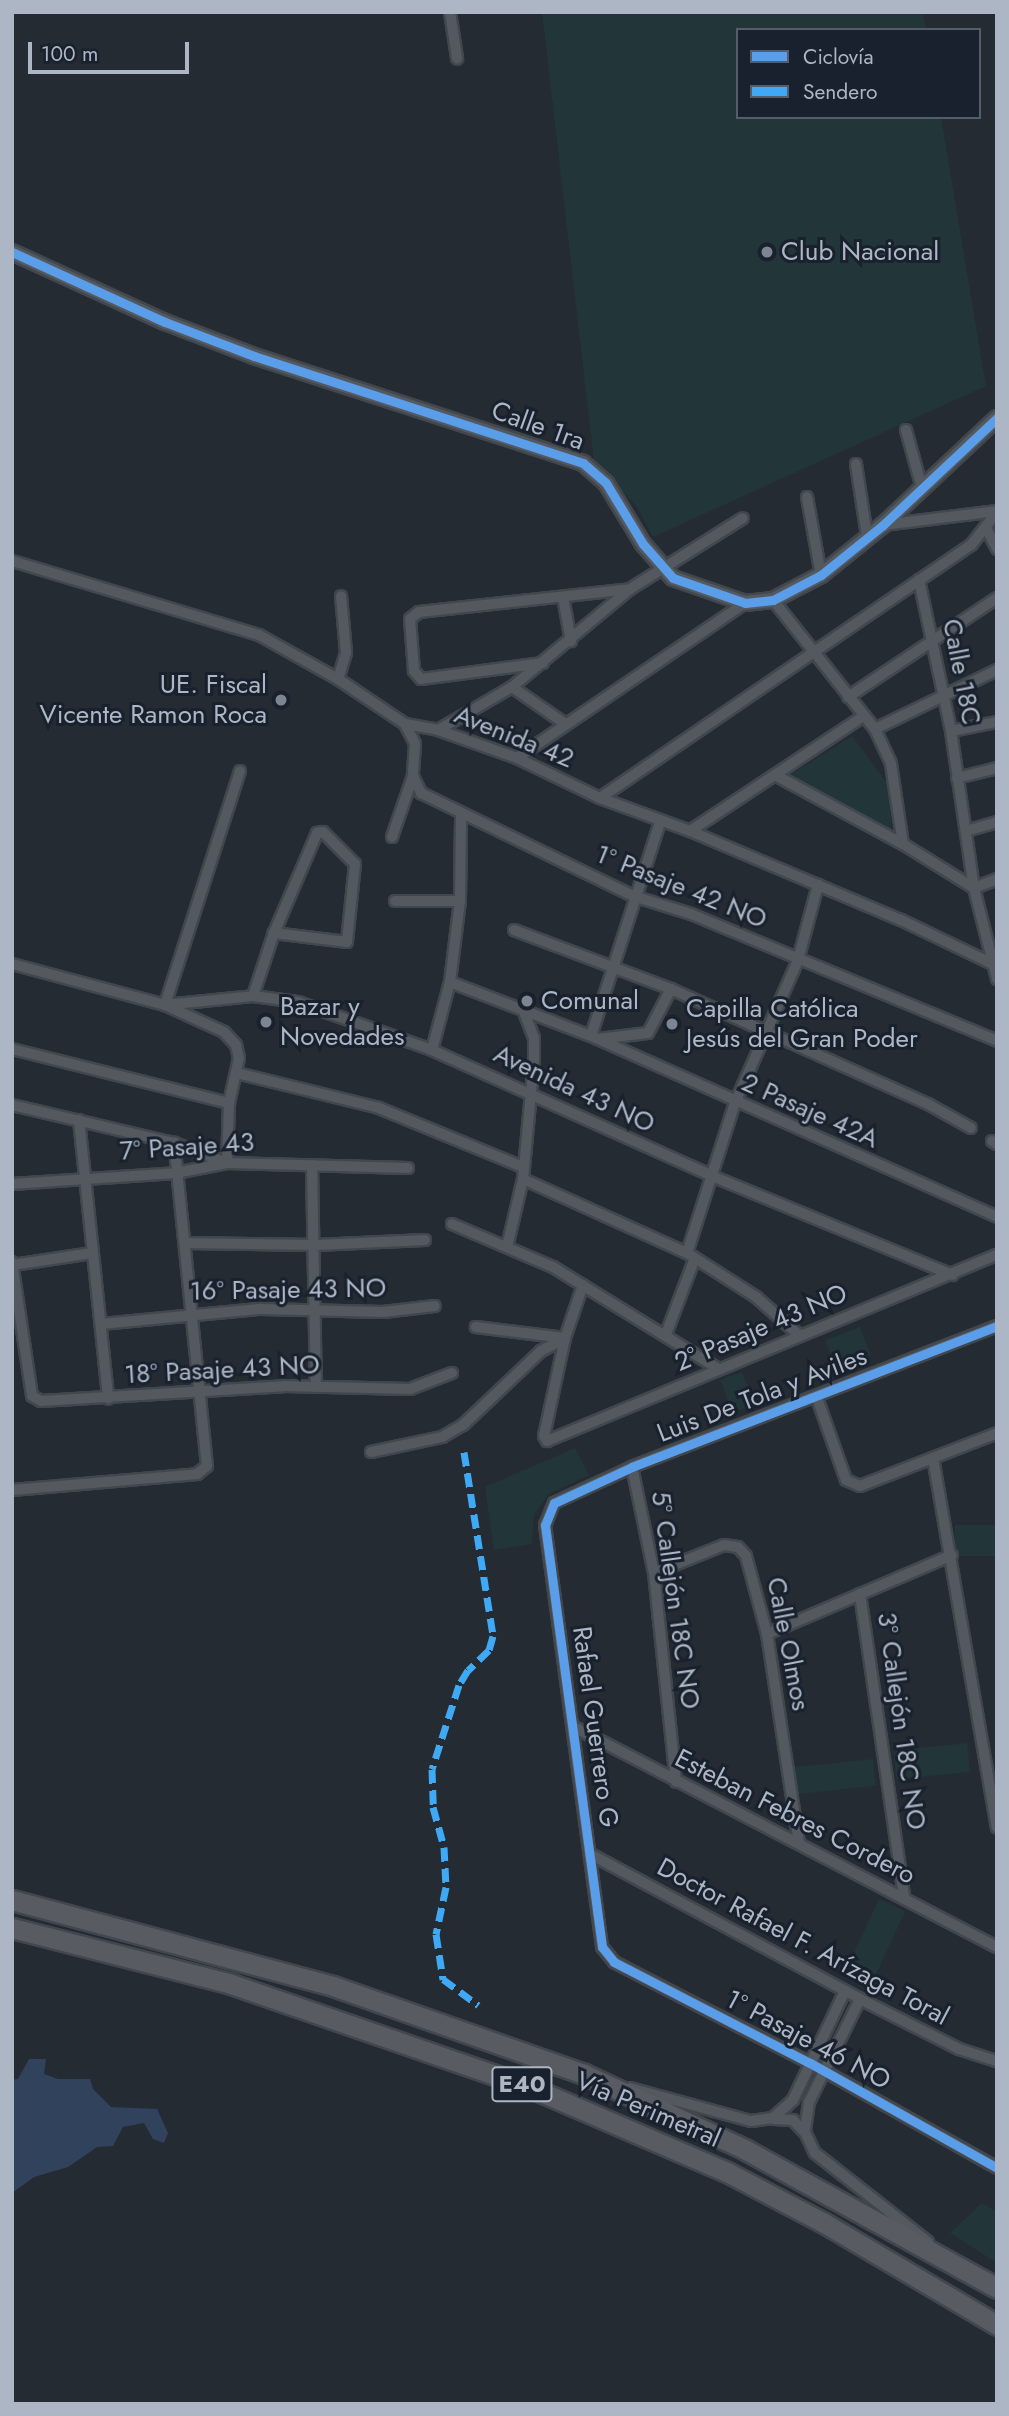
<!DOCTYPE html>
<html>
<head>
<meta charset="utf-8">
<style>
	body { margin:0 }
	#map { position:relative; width:1009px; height:2416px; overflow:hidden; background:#252b32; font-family:Jost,sans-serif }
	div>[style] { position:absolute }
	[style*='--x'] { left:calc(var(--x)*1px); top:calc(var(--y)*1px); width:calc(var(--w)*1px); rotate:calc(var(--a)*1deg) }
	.green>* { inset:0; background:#223538; transform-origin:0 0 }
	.water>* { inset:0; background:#31435c }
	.roads { filter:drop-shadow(2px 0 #42474d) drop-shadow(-2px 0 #42474d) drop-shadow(0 2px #42474d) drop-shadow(0 -2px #42474d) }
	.minor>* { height:10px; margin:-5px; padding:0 5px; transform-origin:5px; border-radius:5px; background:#545960 }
	.tertiary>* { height:14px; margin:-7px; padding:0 7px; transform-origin:7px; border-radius:7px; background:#545960 }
	.trunk>* { height:19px; margin:-9.5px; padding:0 9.5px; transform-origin:9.5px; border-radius:9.5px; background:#585c62 }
	.quiet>* { height:7px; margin-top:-3.5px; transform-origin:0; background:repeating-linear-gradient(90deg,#3fa9f5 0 14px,transparent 0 21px) }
	.cycleway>* { height:9px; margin:-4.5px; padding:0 4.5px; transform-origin:4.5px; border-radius:4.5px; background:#5a9eea }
	.dots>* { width:19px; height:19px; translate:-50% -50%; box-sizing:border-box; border:4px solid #18212d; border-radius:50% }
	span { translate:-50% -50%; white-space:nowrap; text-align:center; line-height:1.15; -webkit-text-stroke:6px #18212d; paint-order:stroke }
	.shield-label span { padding:2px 5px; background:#18212d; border:2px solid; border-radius:5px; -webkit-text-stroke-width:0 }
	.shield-label { font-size:24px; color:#adb6c5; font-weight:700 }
	.poi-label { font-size:26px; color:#adb6c5 }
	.left { translate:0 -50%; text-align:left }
	.right { translate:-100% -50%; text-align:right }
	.street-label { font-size:26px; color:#adb6c5 }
	.frame { position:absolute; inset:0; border:14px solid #adb6c5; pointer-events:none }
	.legend { position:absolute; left:736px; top:28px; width:245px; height:91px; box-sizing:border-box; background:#18212d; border:2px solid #545d6a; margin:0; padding:9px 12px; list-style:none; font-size:21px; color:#adb6c5 }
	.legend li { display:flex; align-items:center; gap:14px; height:35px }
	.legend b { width:35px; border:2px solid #545d6a }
	.scale { position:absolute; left:28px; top:42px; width:161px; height:32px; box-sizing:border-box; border:4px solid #adb6c5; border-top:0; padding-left:9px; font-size:21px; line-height:24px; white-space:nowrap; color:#adb6c5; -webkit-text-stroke:5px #18212d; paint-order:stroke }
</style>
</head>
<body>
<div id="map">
	<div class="green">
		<div style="clip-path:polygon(542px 12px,923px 12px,926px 30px,738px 30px,738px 117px,941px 117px,986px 386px,653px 537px,637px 507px,594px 461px)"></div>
		<div style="clip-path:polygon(852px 736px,888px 784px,892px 832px,790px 780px,790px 775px)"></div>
		<div style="left:860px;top:1327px;width:30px;height:37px;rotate:69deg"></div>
		<div style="left:742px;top:1372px;width:35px;height:23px;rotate:70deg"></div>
		<div style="clip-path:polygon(575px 1448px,589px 1475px,549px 1494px,534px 1515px,532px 1544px,494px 1550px,485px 1487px)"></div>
		<div style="left:997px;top:1525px;width:31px;height:42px;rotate:90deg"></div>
		<div style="left:967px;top:1743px;width:29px;height:74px;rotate:84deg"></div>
		<div style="left:873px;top:1759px;width:27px;height:80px;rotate:84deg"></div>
		<div style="left:879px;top:1899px;width:29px;height:81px;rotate:25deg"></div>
		<div style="clip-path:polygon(982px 2203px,997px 2212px,997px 2263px,950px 2233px)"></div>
	</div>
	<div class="water">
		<div style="clip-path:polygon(29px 2059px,46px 2059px,44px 2074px,58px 2079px,90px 2079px,93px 2089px,111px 2107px,157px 2109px,168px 2133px,164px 2143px,153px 2139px,144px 2123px,123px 2127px,113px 2146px,97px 2147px,68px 2167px,34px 2177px,12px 2193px,12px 2080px,18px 2079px)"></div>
	</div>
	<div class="roads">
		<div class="minor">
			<div style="--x:450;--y:12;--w:47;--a:81.3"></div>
			<div style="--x:906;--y:430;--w:60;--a:74.6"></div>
			<div style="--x:856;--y:464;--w:73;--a:81.3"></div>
			<div style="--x:807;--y:497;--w:79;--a:79.8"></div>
			<div style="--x:883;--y:525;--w:115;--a:-7"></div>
			<div style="--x:986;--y:528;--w:24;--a:62"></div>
			<div style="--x:12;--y:561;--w:258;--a:16.7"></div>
			<div style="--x:259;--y:635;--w:90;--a:29.1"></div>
			<div style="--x:338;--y:679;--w:81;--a:33.9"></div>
			<div style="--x:405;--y:724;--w:34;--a:10"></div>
			<div style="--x:438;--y:730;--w:84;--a:19.5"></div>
			<div style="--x:517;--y:758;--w:92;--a:25.7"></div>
			<div style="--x:600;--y:798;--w:96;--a:20.1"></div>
			<div style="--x:690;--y:831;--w:229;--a:22.9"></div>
			<div style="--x:901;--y:920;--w:106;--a:25.6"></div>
			<div style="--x:919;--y:580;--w:154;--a:78"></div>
			<div style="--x:951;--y:731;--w:159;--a:81.7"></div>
			<div style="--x:974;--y:888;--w:94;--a:75.8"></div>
			<div style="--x:563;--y:597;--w:45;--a:79.7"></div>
			<div style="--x:773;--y:600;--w:164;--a:51.7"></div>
			<div style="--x:875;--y:729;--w:38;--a:65"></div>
			<div style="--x:891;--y:764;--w:81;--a:81.5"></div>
			<div style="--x:903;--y:844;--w:84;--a:31.8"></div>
			<div style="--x:543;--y:663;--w:123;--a:172.5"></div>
			<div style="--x:421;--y:679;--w:11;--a:-131"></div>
			<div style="--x:414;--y:671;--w:52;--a:-94.4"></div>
			<div style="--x:410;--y:619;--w:11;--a:-38"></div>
			<div style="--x:419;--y:612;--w:212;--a:-6.2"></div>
			<div style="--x:338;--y:679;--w:28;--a:-73"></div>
			<div style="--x:346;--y:652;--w:56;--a:-95.1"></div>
			<div style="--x:512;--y:687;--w:63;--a:34.7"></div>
			<div style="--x:848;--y:697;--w:179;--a:-33.6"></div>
			<div style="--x:405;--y:724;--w:22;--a:63"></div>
			<div style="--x:415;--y:744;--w:32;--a:94"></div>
			<div style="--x:413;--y:776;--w:19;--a:65"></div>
			<div style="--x:421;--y:793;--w:236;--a:25.9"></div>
			<div style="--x:633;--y:896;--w:61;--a:17.2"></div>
			<div style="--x:691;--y:914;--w:331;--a:22.5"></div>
			<div style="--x:875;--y:729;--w:136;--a:-25.8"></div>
			<div style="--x:438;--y:730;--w:86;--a:-30.2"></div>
			<div style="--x:512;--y:687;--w:153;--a:-39.7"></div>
			<div style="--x:630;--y:589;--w:133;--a:-32.1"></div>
			<div style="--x:951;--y:731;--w:47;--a:-11.1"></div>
			<div style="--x:517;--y:758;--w:276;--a:-34.2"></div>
			<div style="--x:240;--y:771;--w:246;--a:107.8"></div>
			<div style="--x:165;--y:1005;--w:88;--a:-5.8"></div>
			<div style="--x:253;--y:996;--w:45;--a:7.6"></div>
			<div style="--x:298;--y:1002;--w:142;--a:19.7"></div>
			<div style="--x:432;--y:1050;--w:307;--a:24.2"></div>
			<div style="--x:712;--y:1176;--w:260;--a:22.4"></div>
			<div style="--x:777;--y:776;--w:143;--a:28.4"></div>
			<div style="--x:957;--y:778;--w:41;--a:-14"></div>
			<div style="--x:600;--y:798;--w:450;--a:-34.3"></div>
			<div style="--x:972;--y:544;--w:41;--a:-52"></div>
			<div style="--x:690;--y:831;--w:209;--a:-33.5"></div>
			<div style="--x:966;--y:831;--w:32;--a:-16"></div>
			<div style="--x:392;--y:837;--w:65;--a:-71"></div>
			<div style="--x:974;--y:888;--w:25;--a:-21"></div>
			<div style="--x:395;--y:901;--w:65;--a:0"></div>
			<div style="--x:514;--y:930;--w:168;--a:20.6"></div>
			<div style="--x:671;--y:989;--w:282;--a:24.1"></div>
			<div style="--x:928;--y:1104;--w:49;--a:29.2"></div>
			<div style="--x:12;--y:964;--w:158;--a:15"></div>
			<div style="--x:165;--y:1005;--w:65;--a:24.6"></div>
			<div style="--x:224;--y:1032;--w:18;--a:47"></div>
			<div style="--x:236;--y:1045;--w:13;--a:77"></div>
			<div style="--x:239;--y:1058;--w:46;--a:102.5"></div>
			<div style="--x:229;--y:1103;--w:60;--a:91.9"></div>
			<div style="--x:227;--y:1163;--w:57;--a:-159.3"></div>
			<div style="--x:174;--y:1143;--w:166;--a:-166.8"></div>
			<div style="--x:450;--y:982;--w:151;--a:21"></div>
			<div style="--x:591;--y:1036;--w:445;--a:24"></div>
			<div style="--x:253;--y:996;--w:66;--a:-71.6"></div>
			<div style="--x:274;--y:933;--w:109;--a:-66.7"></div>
			<div style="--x:317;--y:833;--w:6;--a:-9"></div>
			<div style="--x:323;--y:832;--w:45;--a:45"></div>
			<div style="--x:355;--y:864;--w:78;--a:95.9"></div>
			<div style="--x:347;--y:942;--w:74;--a:-173"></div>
			<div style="--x:591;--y:1036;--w:225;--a:-72.1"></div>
			<div style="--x:598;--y:1039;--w:50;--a:-6.8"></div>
			<div style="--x:648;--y:1033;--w:50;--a:-62.4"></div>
			<div style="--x:12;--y:1049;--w:224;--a:14"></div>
			<div style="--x:432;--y:1050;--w:70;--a:-75.2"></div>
			<div style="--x:450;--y:982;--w:82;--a:-83"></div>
			<div style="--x:460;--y:901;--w:88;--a:-89.3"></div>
			<div style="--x:237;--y:1073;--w:146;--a:13.8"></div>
			<div style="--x:379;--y:1108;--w:156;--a:22.3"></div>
			<div style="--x:79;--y:1120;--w:280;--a:84"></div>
			<div style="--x:992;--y:1141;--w:6;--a:31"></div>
			<div style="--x:312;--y:1165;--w:222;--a:89"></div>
			<div style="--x:523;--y:1179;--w:180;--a:24.3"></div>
			<div style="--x:687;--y:1253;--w:82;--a:32.5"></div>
			<div style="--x:756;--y:1297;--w:57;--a:41.5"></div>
			<div style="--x:12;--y:1184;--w:164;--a:-3.8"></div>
			<div style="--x:176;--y:1173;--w:52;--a:-11.1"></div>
			<div style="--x:227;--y:1163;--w:181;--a:1.6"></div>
			<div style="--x:452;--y:1224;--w:110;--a:23.1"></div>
			<div style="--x:553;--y:1267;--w:195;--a:31.6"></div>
			<div style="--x:185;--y:1243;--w:131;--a:0.9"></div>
			<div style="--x:316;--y:1245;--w:109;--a:-2.6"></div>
			<div style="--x:507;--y:1247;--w:70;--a:-76.8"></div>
			<div style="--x:523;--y:1179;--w:120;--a:-84.7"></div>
			<div style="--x:534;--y:1060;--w:22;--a:-90"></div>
			<div style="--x:534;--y:1038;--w:26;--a:-111"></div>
			<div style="--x:687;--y:1253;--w:157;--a:-72.3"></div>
			<div style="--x:735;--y:1103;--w:156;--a:-66.2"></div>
			<div style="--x:798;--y:960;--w:78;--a:-75.1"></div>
			<div style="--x:12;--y:1262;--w:135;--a:81.5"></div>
			<div style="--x:32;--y:1396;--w:10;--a:29"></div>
			<div style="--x:41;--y:1401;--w:243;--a:-3.5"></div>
			<div style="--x:284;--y:1386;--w:126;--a:1.4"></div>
			<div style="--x:410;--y:1389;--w:45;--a:-20.9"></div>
			<div style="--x:13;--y:1265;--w:80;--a:-8.6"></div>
			<div style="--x:583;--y:1285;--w:56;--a:108.8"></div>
			<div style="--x:565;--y:1338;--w:100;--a:102.1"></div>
			<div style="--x:544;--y:1436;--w:6;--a:59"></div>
			<div style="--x:547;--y:1441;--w:487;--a:-22.5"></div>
			<div style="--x:101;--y:1324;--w:161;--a:-5.4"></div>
			<div style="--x:261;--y:1309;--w:122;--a:1.4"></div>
			<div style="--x:383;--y:1312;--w:52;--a:-6.6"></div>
			<div style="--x:997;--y:1326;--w:391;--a:158.9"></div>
			<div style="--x:632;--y:1467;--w:86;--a:155.2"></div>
			<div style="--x:554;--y:1503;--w:24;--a:112"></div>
			<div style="--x:545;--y:1525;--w:426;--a:82.3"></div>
			<div style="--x:602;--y:1947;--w:19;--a:51"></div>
			<div style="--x:614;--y:1962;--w:220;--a:27.3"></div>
			<div style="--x:810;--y:2063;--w:214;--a:29.3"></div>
			<div style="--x:666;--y:1334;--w:81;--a:-69.1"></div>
			<div style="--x:817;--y:1398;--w:87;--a:70.5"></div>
			<div style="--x:846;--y:1480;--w:15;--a:23"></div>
			<div style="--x:860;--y:1486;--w:147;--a:-21.1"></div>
			<div style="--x:371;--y:1452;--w:73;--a:-11.9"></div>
			<div style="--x:442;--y:1437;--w:24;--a:-30"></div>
			<div style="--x:463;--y:1425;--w:108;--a:-43.5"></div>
			<div style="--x:541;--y:1351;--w:27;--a:-28"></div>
			<div style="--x:565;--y:1338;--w:90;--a:-173"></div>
			<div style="--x:933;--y:1458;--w:375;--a:80.2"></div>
			<div style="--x:632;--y:1467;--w:108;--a:78.3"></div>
			<div style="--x:654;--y:1573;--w:210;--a:84"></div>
			<div style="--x:12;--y:1490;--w:186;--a:-4.9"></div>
			<div style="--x:197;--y:1474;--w:13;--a:-39"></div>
			<div style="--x:207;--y:1466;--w:325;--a:-95.8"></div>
			<div style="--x:654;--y:1573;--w:75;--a:-21.8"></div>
			<div style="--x:724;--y:1545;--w:14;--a:8"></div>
			<div style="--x:738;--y:1547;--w:12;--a:48"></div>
			<div style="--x:746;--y:1556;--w:81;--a:74.9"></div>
			<div style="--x:767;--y:1634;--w:211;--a:81.3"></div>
			<div style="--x:860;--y:1594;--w:306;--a:81.7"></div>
			<div style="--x:767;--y:1634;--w:201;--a:-23.1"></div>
			<div style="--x:574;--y:1727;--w:477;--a:27.5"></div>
			<div style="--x:592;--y:1855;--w:304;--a:28.2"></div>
			<div style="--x:860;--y:1999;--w:111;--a:26.8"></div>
			<div style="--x:959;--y:2049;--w:40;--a:18"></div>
			<div style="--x:860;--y:1999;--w:115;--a:116.3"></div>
			<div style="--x:809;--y:2102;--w:30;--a:98"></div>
			<div style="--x:805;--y:2132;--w:23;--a:65"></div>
			<div style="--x:815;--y:2153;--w:144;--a:38.2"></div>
			<div style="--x:630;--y:2088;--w:125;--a:15.3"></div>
			<div style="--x:751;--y:2121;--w:22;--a:-8"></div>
			<div style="--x:773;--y:2118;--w:27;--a:-42"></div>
			<div style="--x:793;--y:2100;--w:121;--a:-64.5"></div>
			<div style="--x:774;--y:2119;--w:19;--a:3"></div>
			<div style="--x:793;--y:2120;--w:16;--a:47"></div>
		</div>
		<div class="tertiary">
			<div style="--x:12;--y:252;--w:168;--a:24.6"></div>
			<div style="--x:165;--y:322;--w:95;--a:20.9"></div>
			<div style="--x:254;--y:356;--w:346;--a:18"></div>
			<div style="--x:583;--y:463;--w:30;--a:41"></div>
			<div style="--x:606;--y:483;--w:71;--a:58.8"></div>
			<div style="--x:643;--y:544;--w:45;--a:48.6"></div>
			<div style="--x:673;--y:578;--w:76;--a:19.1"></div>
			<div style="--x:745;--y:603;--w:28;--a:-6"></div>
			<div style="--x:773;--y:600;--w:54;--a:-27.5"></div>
			<div style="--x:821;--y:575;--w:80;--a:-38.9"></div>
			<div style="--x:883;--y:525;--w:156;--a:-43.2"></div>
		</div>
		<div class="trunk">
			<div style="--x:12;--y:1900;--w:332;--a:15"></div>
			<div style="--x:333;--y:1986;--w:266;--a:19.3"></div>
			<div style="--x:584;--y:2074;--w:179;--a:25.1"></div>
			<div style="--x:746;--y:2150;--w:286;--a:28.8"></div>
			<div style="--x:12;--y:1928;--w:226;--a:14.3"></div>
			<div style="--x:231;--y:1984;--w:313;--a:19"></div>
			<div style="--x:527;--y:2086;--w:218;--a:23.3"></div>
			<div style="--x:727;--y:2172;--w:110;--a:27.7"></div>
			<div style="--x:824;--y:2223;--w:201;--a:30.5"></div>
		</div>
	</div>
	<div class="quiet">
		<div style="--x:464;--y:1452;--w:186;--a:81"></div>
		<div style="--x:493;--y:1636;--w:15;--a:106"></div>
		<div style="--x:489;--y:1650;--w:29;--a:136"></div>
		<div style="--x:468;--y:1670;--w:17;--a:121"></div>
		<div style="--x:459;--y:1685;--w:88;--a:107.8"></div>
		<div style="--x:432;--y:1769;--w:38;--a:88"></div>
		<div style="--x:433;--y:1807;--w:41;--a:74.6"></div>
		<div style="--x:444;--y:1847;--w:40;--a:87.1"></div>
		<div style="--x:446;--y:1887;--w:48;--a:102"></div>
		<div style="--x:436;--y:1934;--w:46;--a:81.2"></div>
		<div style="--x:443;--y:1979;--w:44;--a:36.6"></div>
	</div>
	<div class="cycleway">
		<div style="--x:12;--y:252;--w:168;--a:24.6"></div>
		<div style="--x:165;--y:322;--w:95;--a:20.9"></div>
		<div style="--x:254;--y:356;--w:346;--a:18"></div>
		<div style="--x:583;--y:463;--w:30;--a:41"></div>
		<div style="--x:606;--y:483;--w:71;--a:58.8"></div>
		<div style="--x:643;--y:544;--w:45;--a:48.6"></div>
		<div style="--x:673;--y:578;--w:76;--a:19.1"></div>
		<div style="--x:745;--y:603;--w:28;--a:-6"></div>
		<div style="--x:773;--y:600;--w:54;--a:-27.5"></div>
		<div style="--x:821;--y:575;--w:80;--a:-38.9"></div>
		<div style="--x:883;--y:525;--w:156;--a:-43.2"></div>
		<div style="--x:997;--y:1326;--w:391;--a:158.9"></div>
		<div style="--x:632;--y:1467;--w:86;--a:155.2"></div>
		<div style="--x:554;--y:1503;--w:24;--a:112"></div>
		<div style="--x:545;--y:1525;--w:426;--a:82.3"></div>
		<div style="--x:602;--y:1947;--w:19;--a:51"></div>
		<div style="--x:614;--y:1962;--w:220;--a:27.3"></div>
		<div style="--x:810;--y:2063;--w:214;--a:29.3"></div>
	</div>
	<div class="dots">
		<div style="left:767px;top:252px;background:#7d8592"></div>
		<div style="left:281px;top:700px;background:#7d8592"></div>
		<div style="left:527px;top:1001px;background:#7d8592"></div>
		<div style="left:266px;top:1022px;background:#7d8592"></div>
		<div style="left:672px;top:1024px;background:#7d8592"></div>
	</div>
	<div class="shield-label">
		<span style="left:522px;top:2084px">E40</span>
	</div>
	<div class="poi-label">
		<span class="left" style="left:781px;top:252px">Club Nacional</span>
		<span class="right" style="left:267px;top:700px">UE. Fiscal<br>Vicente Ramon Roca</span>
		<span class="left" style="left:541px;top:1001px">Comunal</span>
		<span class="left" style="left:280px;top:1022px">Bazar y<br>Novedades</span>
		<span class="left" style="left:686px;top:1024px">Capilla Católica<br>Jesús del Gran Poder</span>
	</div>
	<div class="street-label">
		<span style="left:538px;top:426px;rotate:20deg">Calle 1ra</span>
		<span style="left:961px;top:672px;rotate:79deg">Calle 18C</span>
		<span style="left:514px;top:737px;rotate:22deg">Avenida 42</span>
		<span style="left:681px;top:887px;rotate:22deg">1° Pasaje 42 NO</span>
		<span style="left:574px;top:1089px;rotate:25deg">Avenida 43 NO</span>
		<span style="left:810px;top:1111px;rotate:24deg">2 Pasaje 42A</span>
		<span style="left:187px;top:1147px;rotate:-4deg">7° Pasaje 43</span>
		<span style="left:288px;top:1290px;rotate:-1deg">16° Pasaje 43 NO</span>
		<span style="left:761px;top:1328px;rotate:-23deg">2° Pasaje 43 NO</span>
		<span style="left:222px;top:1370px;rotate:-3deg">18° Pasaje 43 NO</span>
		<span style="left:762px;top:1395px;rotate:-21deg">Luis De Tola y Aviles</span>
		<span style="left:675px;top:1600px;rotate:82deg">5° Callejón 18C NO</span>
		<span style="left:788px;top:1644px;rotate:79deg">Calle Olmos</span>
		<span style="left:901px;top:1721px;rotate:82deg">3° Callejón 18C NO</span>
		<span style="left:595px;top:1727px;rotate:82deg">Rafael Guerrero G</span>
		<span style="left:795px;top:1817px;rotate:27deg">Esteban Febres Cordero</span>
		<span style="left:803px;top:1942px;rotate:28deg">Doctor Rafael F. Arízaga Toral</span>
		<span style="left:808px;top:2040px;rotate:28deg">1° Pasaje 46 NO</span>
		<span style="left:648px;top:2110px;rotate:23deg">Vía Perimetral</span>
	</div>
	<div class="frame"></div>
	<ul class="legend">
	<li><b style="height:9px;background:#5a9eea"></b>Ciclovía</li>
	<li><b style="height:9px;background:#3fa9f5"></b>Sendero</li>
	</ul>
	<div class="scale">100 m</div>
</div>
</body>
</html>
